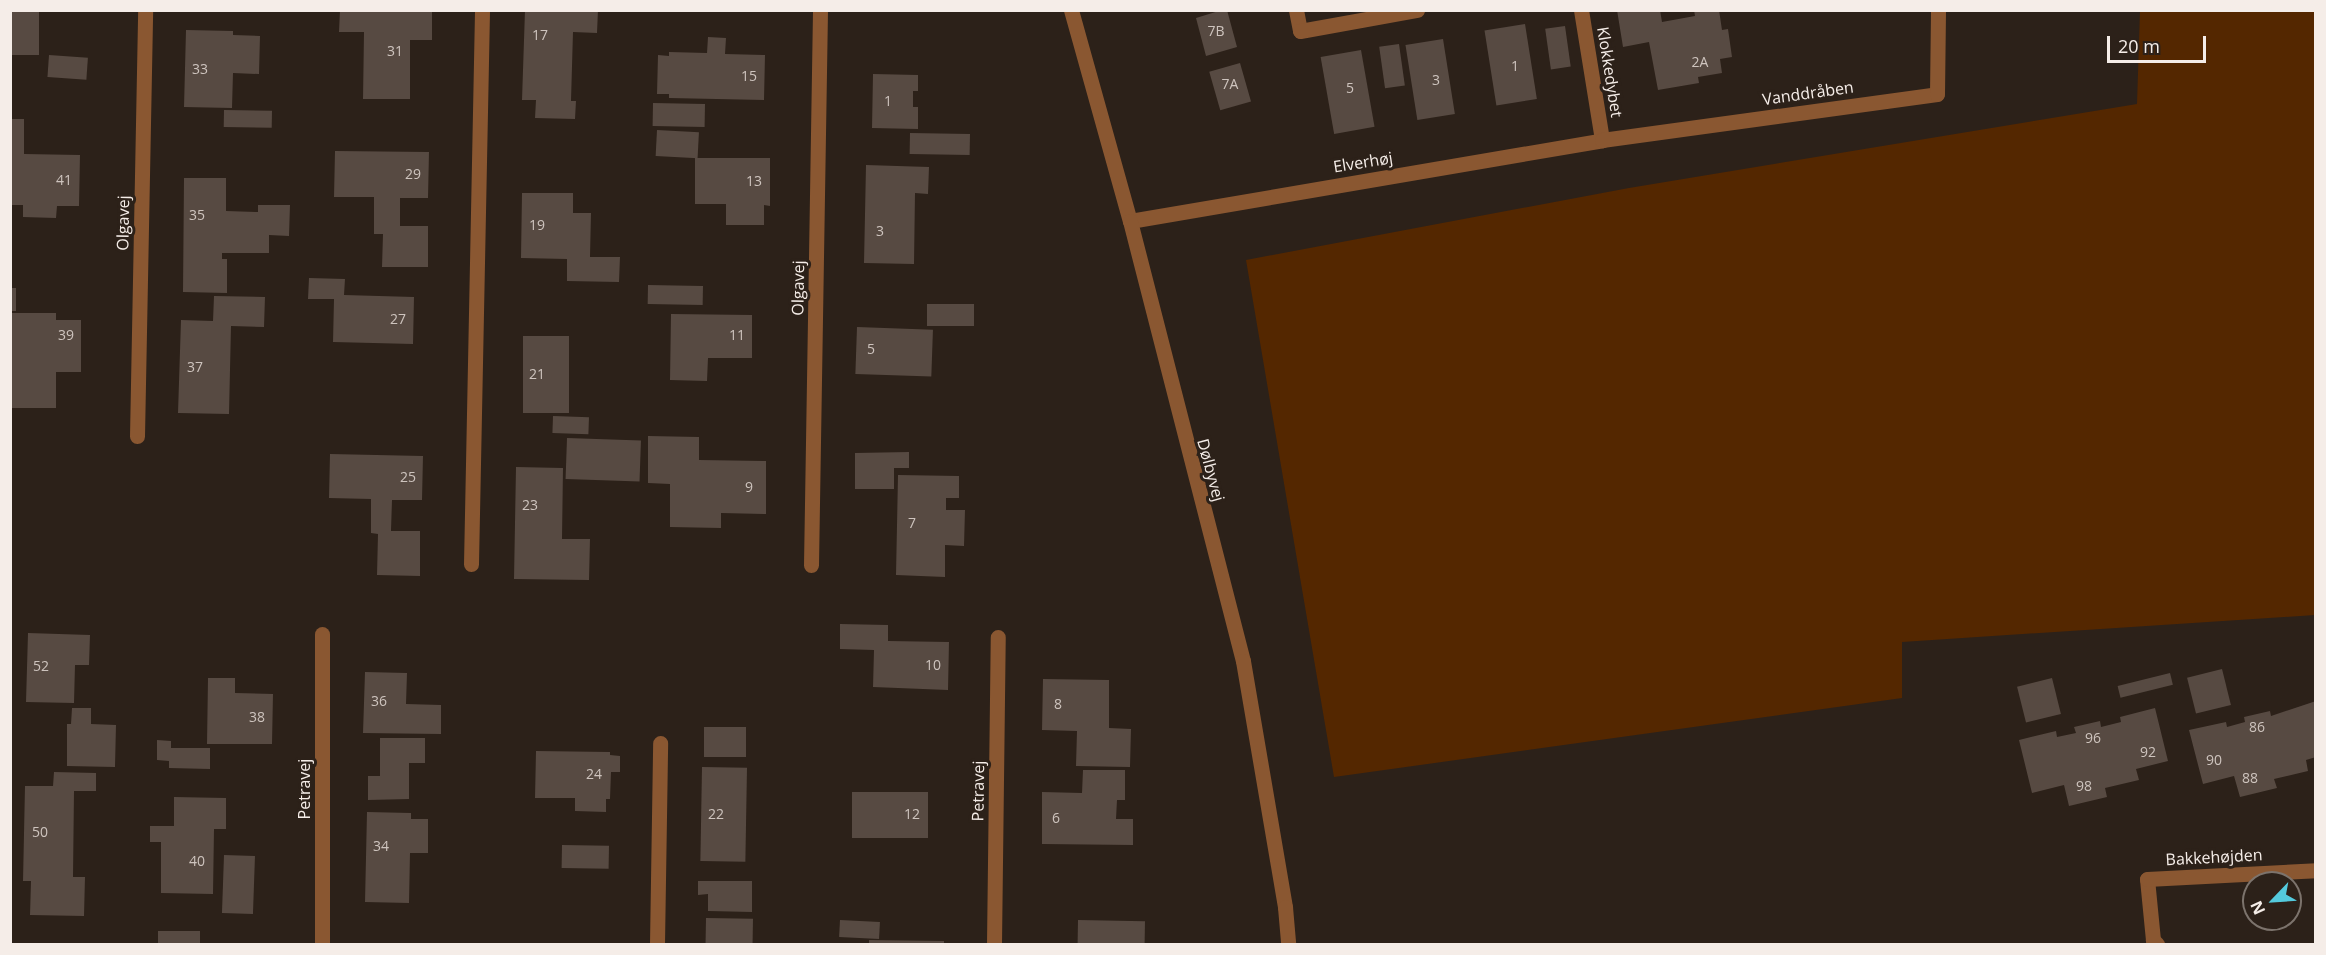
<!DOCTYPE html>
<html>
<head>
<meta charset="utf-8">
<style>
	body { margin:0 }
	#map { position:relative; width:2326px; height:955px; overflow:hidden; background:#2c2119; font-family:"Open Sans",sans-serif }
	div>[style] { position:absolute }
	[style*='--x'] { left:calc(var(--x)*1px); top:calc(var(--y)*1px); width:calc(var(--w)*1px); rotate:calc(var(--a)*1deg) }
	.green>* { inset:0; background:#542700 }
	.building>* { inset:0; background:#574a42; transform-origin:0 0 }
	.minor>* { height:15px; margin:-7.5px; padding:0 7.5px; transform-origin:7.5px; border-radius:7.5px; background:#8a5731 }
	.tertiary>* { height:15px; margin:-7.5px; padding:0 7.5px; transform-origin:7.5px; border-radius:7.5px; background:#8a5731 }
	span { translate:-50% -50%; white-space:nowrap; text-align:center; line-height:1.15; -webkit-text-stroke:6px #2c2119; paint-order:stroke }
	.number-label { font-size:14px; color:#cec4be }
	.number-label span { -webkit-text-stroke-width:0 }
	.street-label { font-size:16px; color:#f5ede8 }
	.frame { position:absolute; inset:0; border:12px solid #f5ede8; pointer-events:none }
	.north { position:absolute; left:2242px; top:871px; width:60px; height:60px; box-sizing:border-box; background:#2c2119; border:2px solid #7c736c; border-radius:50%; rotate:245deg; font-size:16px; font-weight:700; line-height:24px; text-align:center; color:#f5ede8 }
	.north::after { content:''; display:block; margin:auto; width:21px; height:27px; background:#54cadd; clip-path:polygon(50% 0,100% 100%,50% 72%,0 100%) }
	.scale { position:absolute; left:2107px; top:36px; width:99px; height:27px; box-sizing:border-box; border:3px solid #f5ede8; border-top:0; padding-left:8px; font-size:18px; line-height:21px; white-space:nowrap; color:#f5ede8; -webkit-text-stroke:4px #2c2119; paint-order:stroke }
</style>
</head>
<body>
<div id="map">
	<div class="green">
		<div style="clip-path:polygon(2140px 11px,2315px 11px,2315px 615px,1902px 642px,1902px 698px,1334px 777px,1246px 260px,1629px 188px,2137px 104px)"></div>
	</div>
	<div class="building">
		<div style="left:10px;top:10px;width:29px;height:45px"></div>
		<div style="clip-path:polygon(340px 10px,432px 10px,432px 40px,410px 40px,410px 99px,363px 99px,364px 32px,339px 32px)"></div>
		<div style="clip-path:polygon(525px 10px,598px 10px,597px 33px,573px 32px,571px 101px,576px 101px,575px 119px,535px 118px,536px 100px,522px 100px)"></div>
		<div style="clip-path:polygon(1222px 10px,1227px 10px,1237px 47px,1206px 56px,1196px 18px)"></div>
		<div style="clip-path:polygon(1617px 10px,1660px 10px,1662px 22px,1695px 16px,1694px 10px,1719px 10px,1722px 30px,1728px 29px,1732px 57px,1720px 59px,1722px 73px,1698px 77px,1699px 83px,1658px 90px,1649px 42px,1623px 47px)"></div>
		<div style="left:1525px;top:24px;width:76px;height:41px;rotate:81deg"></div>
		<div style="left:1565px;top:26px;width:41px;height:20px;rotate:82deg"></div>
		<div style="clip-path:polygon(186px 30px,233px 31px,233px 35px,260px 36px,259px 74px,233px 73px,232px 108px,184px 107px)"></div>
		<div style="clip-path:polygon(708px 37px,726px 38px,725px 54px,765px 55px,764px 100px,669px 98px,669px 94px,657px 94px,658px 55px,669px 56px,669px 52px,707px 53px)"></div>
		<div style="left:1443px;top:39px;width:76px;height:38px;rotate:81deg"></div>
		<div style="left:1399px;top:44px;width:42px;height:20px;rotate:82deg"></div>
		<div style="left:1361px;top:50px;width:78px;height:41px;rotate:80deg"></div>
		<div style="left:49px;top:55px;width:39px;height:22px;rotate:4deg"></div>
		<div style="left:1240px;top:63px;width:40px;height:32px;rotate:74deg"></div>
		<div style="clip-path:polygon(873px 74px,918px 75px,918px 91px,913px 91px,913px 107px,918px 107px,918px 129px,872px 128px)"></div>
		<div style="left:653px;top:103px;width:52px;height:23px;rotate:1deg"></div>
		<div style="left:224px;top:110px;width:48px;height:17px;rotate:1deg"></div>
		<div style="clip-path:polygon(10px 119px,24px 119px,24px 154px,80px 155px,79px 206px,57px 206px,56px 218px,23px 217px,23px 205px,10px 205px)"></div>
		<div style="left:657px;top:130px;width:42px;height:26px;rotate:3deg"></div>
		<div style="left:910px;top:133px;width:60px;height:21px;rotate:1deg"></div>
		<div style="clip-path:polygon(335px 151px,429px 152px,428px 198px,400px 198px,400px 226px,428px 226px,428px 267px,382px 267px,383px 234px,374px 234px,374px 197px,334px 197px)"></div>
		<div style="clip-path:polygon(695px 158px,770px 158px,770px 206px,764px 205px,764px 225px,726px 225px,726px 204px,695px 204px)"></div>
		<div style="clip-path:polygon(866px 165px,929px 167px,928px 194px,915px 193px,914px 264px,864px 263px)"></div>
		<div style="clip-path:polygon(184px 178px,226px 178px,226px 211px,258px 212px,258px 205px,290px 205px,289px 236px,269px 235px,269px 253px,222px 253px,222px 259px,227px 259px,227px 293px,183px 292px)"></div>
		<div style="clip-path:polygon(522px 193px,573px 193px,573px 213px,591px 213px,590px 257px,620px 257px,619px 282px,567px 281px,567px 259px,521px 258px)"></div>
		<div style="clip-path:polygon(309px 278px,345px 279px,344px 295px,414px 297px,413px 344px,333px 342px,334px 299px,308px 299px)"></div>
		<div style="left:648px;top:285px;width:55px;height:19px;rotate:1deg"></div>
		<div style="left:10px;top:288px;width:6px;height:23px"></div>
		<div style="clip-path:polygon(214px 296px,265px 297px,264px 327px,231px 326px,229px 414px,178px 413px,181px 320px,213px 321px)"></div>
		<div style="left:927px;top:304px;width:47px;height:22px"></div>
		<div style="clip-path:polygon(11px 313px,56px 313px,56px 320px,81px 320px,81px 372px,56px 372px,56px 408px,10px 408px)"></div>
		<div style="clip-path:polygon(671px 314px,752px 315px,752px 358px,708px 358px,707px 381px,670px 380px)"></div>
		<div style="left:857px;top:327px;width:76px;height:47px;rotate:2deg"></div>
		<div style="left:523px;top:336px;width:46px;height:77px"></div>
		<div style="left:553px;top:416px;width:36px;height:17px;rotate:2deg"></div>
		<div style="clip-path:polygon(648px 436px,699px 437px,699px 460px,766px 461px,766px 514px,721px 513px,721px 528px,670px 527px,670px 484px,648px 483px)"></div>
		<div style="left:567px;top:438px;width:74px;height:41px;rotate:2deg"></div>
		<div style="clip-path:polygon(909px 452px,909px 468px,894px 468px,894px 489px,855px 489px,855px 453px)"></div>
		<div style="clip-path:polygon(330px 454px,423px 456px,422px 500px,392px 500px,391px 531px,420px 531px,420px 576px,377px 575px,378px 534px,371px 533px,371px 499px,329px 498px)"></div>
		<div style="clip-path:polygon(516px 467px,563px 468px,562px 539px,590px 539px,589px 580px,514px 579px)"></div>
		<div style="clip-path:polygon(898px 475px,959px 476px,959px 498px,946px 498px,946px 510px,965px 510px,964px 546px,945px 545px,945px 577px,896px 575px)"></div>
		<div style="clip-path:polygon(840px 624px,888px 625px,888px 641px,949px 642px,948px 690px,873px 687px,874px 650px,840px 649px)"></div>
		<div style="clip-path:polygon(28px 633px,90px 635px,89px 665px,75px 665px,74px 703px,26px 702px)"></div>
		<div style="left:2222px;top:669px;width:37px;height:36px;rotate:76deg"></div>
		<div style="clip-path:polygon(365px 672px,407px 673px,406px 704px,441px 705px,441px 734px,363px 733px)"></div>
		<div style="left:2170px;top:673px;width:12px;height:54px;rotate:76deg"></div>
		<div style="clip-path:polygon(208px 678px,235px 678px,235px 693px,273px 694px,272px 744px,207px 744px)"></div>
		<div style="left:2052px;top:678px;width:37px;height:36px;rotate:76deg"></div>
		<div style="clip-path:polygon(1043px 679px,1109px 680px,1109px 728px,1131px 729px,1130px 767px,1076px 766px,1077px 731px,1042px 730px)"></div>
		<div style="clip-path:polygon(2316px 701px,2316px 757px,2306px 760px,2308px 771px,2274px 779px,2277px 788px,2240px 797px,2234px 776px,2203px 784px,2189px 730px,2226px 722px,2227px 727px,2245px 722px,2244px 717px,2270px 711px,2271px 716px)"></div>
		<div style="clip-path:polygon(72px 708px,91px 708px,91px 724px,116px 725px,115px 767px,67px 766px,67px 724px,71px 724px)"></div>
		<div style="clip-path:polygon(2155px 708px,2168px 761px,2136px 769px,2139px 780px,2105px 788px,2107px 797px,2069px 806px,2064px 785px,2032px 793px,2019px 740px,2056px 731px,2057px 737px,2076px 733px,2074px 727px,2100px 721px,2101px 727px,2121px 722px,2120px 717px)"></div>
		<div style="left:704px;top:727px;width:42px;height:30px"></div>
		<div style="clip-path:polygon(380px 738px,425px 738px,425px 763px,409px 763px,409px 799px,368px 800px,368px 776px,380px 776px)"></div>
		<div style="clip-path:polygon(157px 740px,171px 741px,171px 748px,210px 748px,210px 769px,169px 768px,169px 761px,157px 760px)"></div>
		<div style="clip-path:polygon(536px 751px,610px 752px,610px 755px,620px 756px,620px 772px,611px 772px,610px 799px,606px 799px,606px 812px,575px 811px,575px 798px,535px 798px)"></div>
		<div style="left:702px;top:767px;width:45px;height:94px;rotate:1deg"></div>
		<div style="clip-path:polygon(1083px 770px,1125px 770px,1125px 800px,1117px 800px,1116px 819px,1133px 819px,1133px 845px,1042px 844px,1042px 792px,1082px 793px)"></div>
		<div style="clip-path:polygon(54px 772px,96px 773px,96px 791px,74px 791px,73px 877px,85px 877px,84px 916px,30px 915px,31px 881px,23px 881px,25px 786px,53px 786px)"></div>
		<div style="left:852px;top:792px;width:76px;height:46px"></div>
		<div style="clip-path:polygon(174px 797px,226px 798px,226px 829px,214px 829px,213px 894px,161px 893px,161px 842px,150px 842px,150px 826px,174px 826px)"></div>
		<div style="clip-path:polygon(367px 812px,411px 813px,411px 819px,428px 819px,428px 853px,410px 853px,409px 903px,365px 902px)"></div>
		<div style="left:562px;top:845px;width:47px;height:23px;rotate:1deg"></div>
		<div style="left:224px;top:855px;width:31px;height:58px;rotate:2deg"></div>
		<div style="clip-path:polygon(698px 881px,752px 881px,752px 912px,708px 911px,708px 894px,698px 895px)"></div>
		<div style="left:706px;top:918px;width:47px;height:26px;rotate:1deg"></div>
		<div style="left:840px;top:920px;width:40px;height:17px;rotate:3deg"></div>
		<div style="left:1078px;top:920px;width:67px;height:24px;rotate:1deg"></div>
		<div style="left:158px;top:931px;width:42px;height:13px"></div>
		<div style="clip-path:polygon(869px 940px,944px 941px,944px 944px,869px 944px)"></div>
	</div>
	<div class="minor">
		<div style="--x:1296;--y:10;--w:21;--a:79"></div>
		<div style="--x:1300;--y:31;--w:119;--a:-10.2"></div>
		<div style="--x:1581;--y:10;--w:132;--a:80.8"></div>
		<div style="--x:1130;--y:221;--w:479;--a:-9.7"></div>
		<div style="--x:1602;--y:140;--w:338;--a:-7.8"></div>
		<div style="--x:1937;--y:94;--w:84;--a:-89.3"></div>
		<div style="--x:137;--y:436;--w:426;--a:-88.9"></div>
		<div style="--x:471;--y:564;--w:554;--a:-88.86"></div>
		<div style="--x:811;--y:565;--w:555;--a:-89.07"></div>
		<div style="--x:322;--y:944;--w:310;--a:-90"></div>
		<div style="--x:657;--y:944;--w:201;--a:-89.1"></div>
		<div style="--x:994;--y:944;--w:307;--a:-89.3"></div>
		<div style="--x:2157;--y:944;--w:6;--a:-135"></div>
		<div style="--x:2153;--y:940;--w:61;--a:-95.6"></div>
		<div style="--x:2147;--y:879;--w:169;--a:-3"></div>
	</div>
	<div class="tertiary">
		<div style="--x:1071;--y:10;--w:219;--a:74.4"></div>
		<div style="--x:1130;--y:221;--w:454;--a:75.6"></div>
		<div style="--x:1243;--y:661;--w:250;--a:80.3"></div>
		<div style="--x:1285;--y:907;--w:37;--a:85"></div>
	</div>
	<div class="number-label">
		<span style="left:1216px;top:31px">7B</span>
		<span style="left:540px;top:35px">17</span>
		<span style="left:395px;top:51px">31</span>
		<span style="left:1700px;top:62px">2A</span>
		<span style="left:1515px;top:66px">1</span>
		<span style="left:200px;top:69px">33</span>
		<span style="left:749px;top:76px">15</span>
		<span style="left:1436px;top:80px">3</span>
		<span style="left:1230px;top:84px">7A</span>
		<span style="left:1350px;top:88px">5</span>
		<span style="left:888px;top:101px">1</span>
		<span style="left:413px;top:174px">29</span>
		<span style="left:64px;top:180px">41</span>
		<span style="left:754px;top:181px">13</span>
		<span style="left:197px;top:215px">35</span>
		<span style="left:537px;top:225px">19</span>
		<span style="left:880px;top:231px">3</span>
		<span style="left:398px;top:319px">27</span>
		<span style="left:66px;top:335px">39</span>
		<span style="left:737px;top:335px">11</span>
		<span style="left:871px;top:349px">5</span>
		<span style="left:195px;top:367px">37</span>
		<span style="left:537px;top:374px">21</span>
		<span style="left:408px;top:477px">25</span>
		<span style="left:749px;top:487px">9</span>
		<span style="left:530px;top:505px">23</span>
		<span style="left:912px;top:523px">7</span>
		<span style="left:933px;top:665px">10</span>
		<span style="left:41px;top:666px">52</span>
		<span style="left:379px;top:701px">36</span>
		<span style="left:1058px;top:704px">8</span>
		<span style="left:257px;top:717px">38</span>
		<span style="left:2257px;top:727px">86</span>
		<span style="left:2093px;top:738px">96</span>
		<span style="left:2148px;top:752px">92</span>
		<span style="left:2214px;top:760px">90</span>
		<span style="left:594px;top:774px">24</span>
		<span style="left:2250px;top:778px">88</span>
		<span style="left:2084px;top:786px">98</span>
		<span style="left:716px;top:814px">22</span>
		<span style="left:912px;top:814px">12</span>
		<span style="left:1056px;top:818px">6</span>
		<span style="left:40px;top:832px">50</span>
		<span style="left:381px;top:846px">34</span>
		<span style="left:197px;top:861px">40</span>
	</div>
	<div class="street-label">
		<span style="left:1610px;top:72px;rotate:81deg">Klokkedybet</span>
		<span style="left:1808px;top:93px;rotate:-8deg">Vanddråben</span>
		<span style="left:1363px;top:162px;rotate:-9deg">Elverhøj</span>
		<span style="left:123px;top:223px;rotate:-89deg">Olgavej</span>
		<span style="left:798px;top:288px;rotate:-89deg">Olgavej</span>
		<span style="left:1211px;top:470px;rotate:75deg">Dølbyvej</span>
		<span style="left:304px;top:789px;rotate:-90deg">Petravej</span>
		<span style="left:978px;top:791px;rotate:-89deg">Petravej</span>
		<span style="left:2214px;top:857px;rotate:-3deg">Bakkehøjden</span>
	</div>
	<div class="frame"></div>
	<div class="north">N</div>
	<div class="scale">20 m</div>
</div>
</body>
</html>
